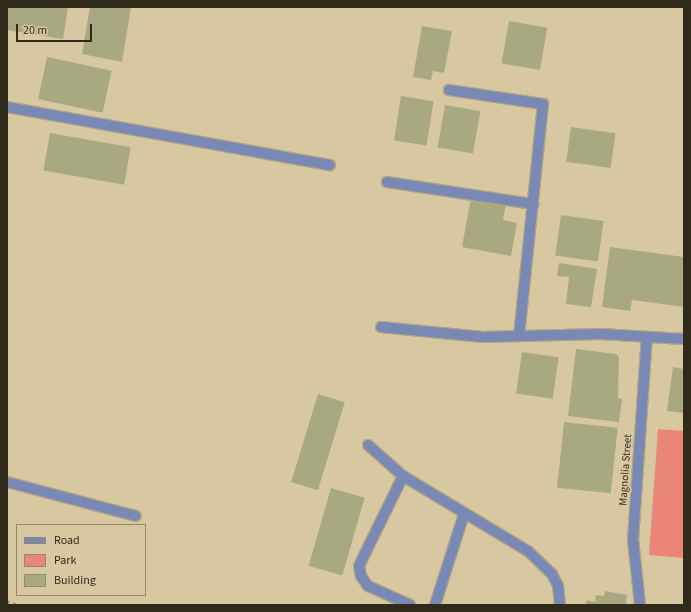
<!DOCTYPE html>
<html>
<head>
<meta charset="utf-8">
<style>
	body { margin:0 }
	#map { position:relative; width:691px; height:612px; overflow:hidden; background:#d8c8a1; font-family:"Source Sans 3",sans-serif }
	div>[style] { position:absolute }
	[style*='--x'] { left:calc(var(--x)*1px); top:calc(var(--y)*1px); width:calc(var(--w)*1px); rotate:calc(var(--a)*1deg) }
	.green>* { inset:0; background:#e98679 }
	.building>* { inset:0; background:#a9a981; transform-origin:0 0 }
	.path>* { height:2.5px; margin-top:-1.25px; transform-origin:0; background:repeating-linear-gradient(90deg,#9f9374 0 3px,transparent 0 6px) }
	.roads { filter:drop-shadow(1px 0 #b3a583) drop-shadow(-1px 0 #b3a583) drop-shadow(0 1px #b3a583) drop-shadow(0 -1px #b3a583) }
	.street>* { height:10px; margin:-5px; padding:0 5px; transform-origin:5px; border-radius:5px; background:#7889b6 }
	span { translate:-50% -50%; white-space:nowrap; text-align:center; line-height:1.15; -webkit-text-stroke:4px #d8c8a1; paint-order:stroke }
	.street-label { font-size:11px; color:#302a1a }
	.frame { position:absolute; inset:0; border:8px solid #302a1a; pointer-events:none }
	.legend { position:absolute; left:16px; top:524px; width:130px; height:72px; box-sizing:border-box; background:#d8c8a1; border:1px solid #95896b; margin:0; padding:5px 7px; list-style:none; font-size:12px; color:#302a1a }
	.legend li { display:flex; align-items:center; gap:8px; height:20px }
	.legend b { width:20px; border:1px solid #95896b }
	.scale { position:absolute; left:16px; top:24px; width:76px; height:18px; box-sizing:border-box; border:2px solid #302a1a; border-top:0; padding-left:5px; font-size:12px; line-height:14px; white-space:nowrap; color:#302a1a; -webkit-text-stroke:3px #d8c8a1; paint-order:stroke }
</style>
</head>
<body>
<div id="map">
	<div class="green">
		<div style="clip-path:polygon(658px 429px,684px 431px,684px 558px,649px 555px)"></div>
	</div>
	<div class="building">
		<div style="clip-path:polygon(7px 7px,68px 7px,63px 39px,7px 30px)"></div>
		<div style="clip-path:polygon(90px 7px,131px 7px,122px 62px,82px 54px)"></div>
		<div style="left:509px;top:21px;width:39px;height:43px;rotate:10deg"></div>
		<div style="clip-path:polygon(422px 26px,452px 31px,444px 73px,433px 71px,431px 80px,413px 77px)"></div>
		<div style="left:47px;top:57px;width:66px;height:43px;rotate:12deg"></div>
		<div style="left:401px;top:96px;width:33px;height:45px;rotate:9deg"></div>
		<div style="left:445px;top:105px;width:36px;height:43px;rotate:10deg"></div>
		<div style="left:571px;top:127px;width:45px;height:35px;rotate:8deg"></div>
		<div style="left:50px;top:133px;width:82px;height:38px;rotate:10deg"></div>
		<div style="clip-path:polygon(471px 197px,506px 204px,503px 220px,517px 223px,511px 256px,462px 247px)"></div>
		<div style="left:561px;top:215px;width:43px;height:41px;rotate:8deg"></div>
		<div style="clip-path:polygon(610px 247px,684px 257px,684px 307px,632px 300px,630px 311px,602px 307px)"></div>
		<div style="clip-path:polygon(559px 263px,597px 269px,591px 307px,566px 304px,569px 277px,557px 276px)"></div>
		<div style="clip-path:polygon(576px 349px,616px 354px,619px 357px,618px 398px,622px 399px,619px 422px,568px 416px)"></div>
		<div style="left:522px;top:352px;width:37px;height:42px;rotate:8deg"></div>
		<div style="clip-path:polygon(673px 367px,684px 369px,684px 413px,667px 411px)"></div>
		<div style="left:318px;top:394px;width:28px;height:92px;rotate:17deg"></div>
		<div style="left:564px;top:422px;width:54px;height:66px;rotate:6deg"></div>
		<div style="left:331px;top:488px;width:35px;height:81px;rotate:16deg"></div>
		<div style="clip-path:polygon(605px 591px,627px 595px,626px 605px,586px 605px,587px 600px,595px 602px,596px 595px,604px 596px)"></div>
	</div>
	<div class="path">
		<div style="--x:7;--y:601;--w:12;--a:20"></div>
	</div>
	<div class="roads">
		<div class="street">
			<div style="--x:449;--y:90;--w:95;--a:8.5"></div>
			<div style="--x:543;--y:104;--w:233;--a:95.9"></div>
			<div style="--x:7;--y:107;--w:328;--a:10.2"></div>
			<div style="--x:387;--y:182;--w:148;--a:8.6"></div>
			<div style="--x:381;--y:327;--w:102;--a:5.6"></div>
			<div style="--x:483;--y:337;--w:118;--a:-1.5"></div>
			<div style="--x:601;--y:334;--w:83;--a:3.4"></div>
			<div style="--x:368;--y:445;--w:47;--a:41.5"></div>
			<div style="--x:403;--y:476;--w:146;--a:31"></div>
			<div style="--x:528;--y:551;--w:33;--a:44"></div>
			<div style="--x:552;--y:574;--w:13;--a:63"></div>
			<div style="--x:558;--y:586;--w:19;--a:84"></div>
			<div style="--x:403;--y:476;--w:100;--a:116.1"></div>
			<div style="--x:359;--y:566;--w:10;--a:79"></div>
			<div style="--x:361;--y:576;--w:12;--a:55"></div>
			<div style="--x:368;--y:586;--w:46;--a:24.3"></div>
			<div style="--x:7;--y:482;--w:133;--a:14.8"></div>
			<div style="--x:435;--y:605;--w:96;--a:-72.3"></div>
			<div style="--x:640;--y:605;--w:65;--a:-96.1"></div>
			<div style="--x:633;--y:540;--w:203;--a:-86.1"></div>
		</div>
	</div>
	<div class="street-label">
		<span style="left:626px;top:470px;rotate:-86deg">Magnolia Street</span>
	</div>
	<div class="frame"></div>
	<ul class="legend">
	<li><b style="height:5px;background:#7889b6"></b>Road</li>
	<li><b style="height:11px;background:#e98679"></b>Park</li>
	<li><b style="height:11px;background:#a9a981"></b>Building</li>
	</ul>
	<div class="scale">20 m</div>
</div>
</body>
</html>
